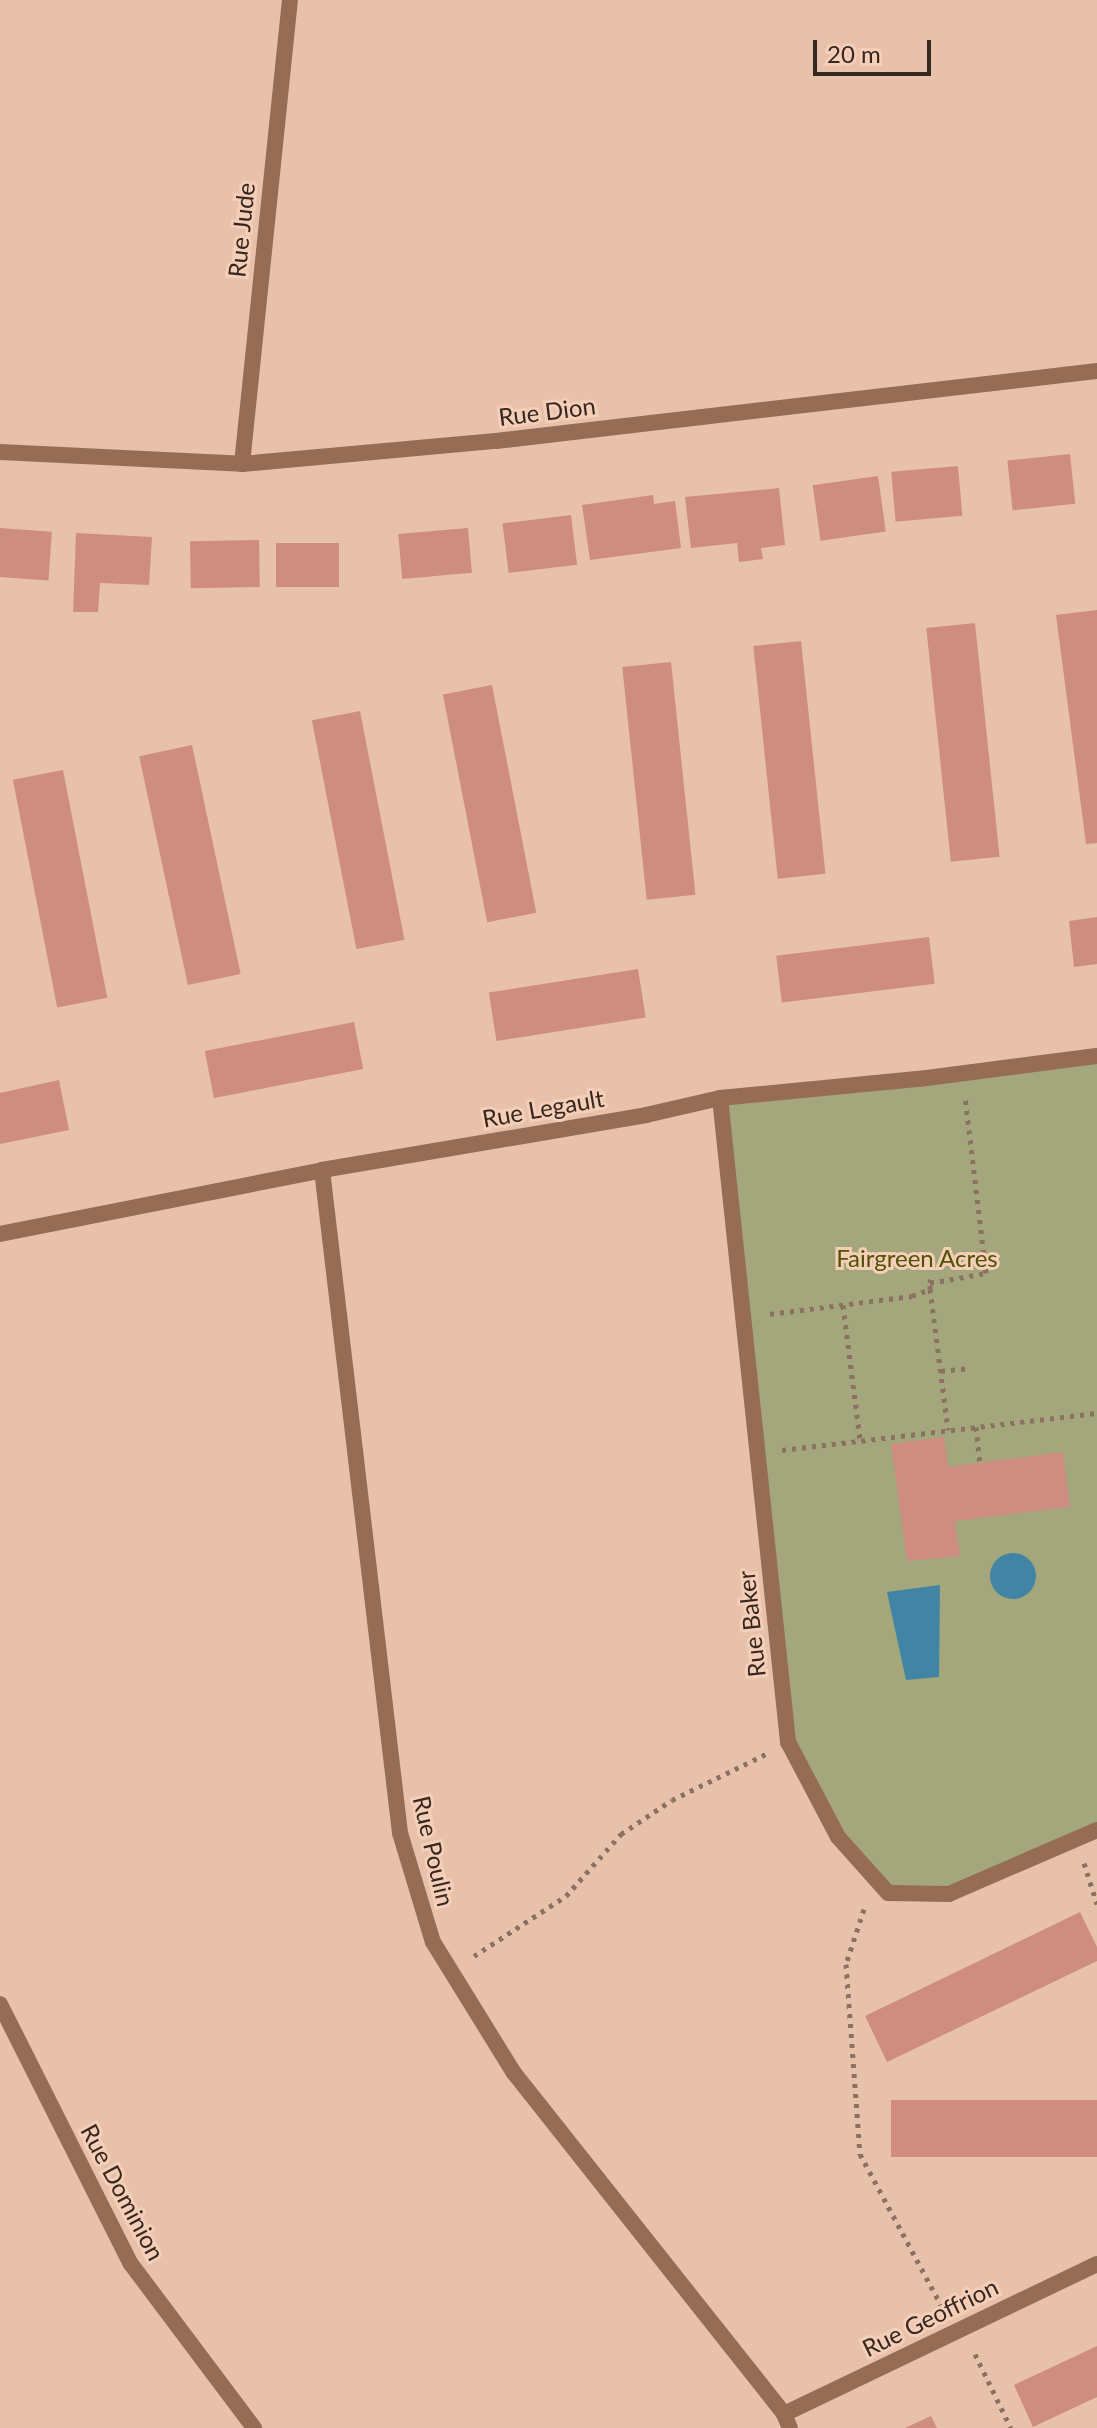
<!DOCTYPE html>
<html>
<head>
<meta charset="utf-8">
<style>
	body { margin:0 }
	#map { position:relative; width:1097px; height:2428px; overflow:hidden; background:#e8c1ab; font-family:Lato,sans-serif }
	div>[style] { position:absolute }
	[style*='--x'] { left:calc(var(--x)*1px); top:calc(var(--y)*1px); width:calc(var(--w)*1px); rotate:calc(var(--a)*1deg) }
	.green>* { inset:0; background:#a4a67c }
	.water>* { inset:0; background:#4184a3 }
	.round { border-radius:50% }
	.building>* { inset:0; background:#cf8d81; transform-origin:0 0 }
	.path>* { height:5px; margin-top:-2.5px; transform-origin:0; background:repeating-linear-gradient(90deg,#8b7162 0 4px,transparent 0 10px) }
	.street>* { height:16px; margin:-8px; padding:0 8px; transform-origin:8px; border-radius:8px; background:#966c54 }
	span { translate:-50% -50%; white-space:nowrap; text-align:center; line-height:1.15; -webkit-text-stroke:6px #f5ceb8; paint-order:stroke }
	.street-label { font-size:24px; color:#36271f }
	.park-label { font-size:24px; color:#505205 }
	.scale { position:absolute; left:813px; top:40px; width:118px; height:36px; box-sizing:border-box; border:4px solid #36271f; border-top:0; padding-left:10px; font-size:24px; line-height:28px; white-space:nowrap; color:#36271f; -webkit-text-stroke:6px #f5ceb8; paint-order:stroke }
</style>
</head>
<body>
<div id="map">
	<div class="green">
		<div style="clip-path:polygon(1097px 1056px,1097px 1830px,949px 1894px,888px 1893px,838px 1837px,788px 1742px,720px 1098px)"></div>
	</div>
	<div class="water">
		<div class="round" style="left:990px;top:1553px;width:46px;height:46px"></div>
		<div style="clip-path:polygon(940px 1585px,939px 1677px,906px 1680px,887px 1592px)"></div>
	</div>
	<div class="building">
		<div style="left:1070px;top:454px;width:50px;height:63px;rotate:84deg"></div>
		<div style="left:958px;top:466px;width:50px;height:67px;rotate:85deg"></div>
		<div style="left:878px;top:476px;width:56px;height:66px;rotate:82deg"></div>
		<div style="clip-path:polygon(779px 488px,785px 545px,761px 548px,763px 559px,739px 562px,737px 543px,691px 548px,685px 497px)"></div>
		<div style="clip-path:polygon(653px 495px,654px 504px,675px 501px,681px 548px,590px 560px,582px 505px)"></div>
		<div style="left:571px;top:515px;width:50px;height:69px;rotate:83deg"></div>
		<div style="left:0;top:528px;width:52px;height:49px;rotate:4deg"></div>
		<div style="left:468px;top:528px;width:45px;height:70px;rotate:85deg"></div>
		<div style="clip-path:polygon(76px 533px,152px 537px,149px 585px,100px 583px,98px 612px,73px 612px)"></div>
		<div style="left:259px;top:540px;width:47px;height:69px;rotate:89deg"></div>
		<div style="left:276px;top:543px;width:63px;height:44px"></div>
		<div style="clip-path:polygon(1097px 610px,1097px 843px,1086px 844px,1056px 615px)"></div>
		<div style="left:975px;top:623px;width:235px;height:49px;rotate:84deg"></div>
		<div style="left:801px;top:641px;width:234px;height:48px;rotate:84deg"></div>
		<div style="left:671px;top:662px;width:234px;height:49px;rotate:84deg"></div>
		<div style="left:492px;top:685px;width:232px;height:50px;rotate:79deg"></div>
		<div style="left:360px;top:711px;width:233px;height:49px;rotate:79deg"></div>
		<div style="left:192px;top:745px;width:234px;height:54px;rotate:78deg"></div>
		<div style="left:63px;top:770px;width:232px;height:51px;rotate:79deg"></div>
		<div style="clip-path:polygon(1097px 917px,1097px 964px,1074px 967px,1069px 921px)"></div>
		<div style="left:929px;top:937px;width:47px;height:154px;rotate:83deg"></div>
		<div style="left:638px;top:969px;width:49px;height:151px;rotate:81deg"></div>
		<div style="left:354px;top:1022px;width:48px;height:152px;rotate:79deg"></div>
		<div style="clip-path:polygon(59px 1080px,69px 1130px,0 1144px,0 1093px)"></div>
		<div style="clip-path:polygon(944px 1437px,948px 1467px,1063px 1452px,1070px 1507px,955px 1521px,960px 1556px,907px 1561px,891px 1444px)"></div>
		<div style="clip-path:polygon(1080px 1912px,1097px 1947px,1097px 1961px,887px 2062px,865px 2016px)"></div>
		<div style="left:1097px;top:2100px;width:57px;height:206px;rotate:90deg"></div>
		<div style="clip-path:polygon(1097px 2346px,1097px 2397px,1033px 2427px,1014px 2385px)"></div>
		<div style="clip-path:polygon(931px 2416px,937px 2428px,905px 2428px)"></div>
	</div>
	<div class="path">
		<div style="--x:930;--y:1283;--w:10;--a:-79"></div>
		<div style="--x:930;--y:1289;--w:142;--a:82.7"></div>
		<div style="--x:843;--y:1305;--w:136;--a:82.8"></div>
		<div style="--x:770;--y:1314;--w:143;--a:-7.2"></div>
		<div style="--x:912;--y:1296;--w:19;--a:-21"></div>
		<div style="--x:930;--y:1289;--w:6;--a:-90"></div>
		<div style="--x:930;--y:1283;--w:57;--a:-10.1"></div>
		<div style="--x:986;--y:1273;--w:176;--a:-96.8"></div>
		<div style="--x:941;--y:1371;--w:29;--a:-6"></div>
		<div style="--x:976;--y:1427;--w:36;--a:84"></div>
		<div style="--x:782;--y:1450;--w:317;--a:-6.7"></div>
		<div style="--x:1084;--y:1863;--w:43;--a:72.4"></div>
		<div style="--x:864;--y:1909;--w:58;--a:108.1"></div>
		<div style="--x:846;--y:1964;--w:191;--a:85.8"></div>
		<div style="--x:860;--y:2154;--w:174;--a:61.8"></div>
		<div style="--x:474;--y:1956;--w:110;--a:-33.1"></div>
		<div style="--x:566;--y:1896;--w:83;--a:-48.4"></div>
		<div style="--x:621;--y:1834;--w:61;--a:-33.7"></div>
		<div style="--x:672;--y:1800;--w:105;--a:-26.1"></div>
		<div style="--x:975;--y:2354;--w:82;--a:64.1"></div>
	</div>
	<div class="street">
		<div style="--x:0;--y:452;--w:242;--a:2.8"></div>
		<div style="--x:242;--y:464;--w:255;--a:-5.2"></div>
		<div style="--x:496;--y:441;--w:605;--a:-6.64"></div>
		<div style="--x:242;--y:464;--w:466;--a:-84.1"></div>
		<div style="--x:720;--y:1098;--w:648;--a:83.97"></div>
		<div style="--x:788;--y:1742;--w:107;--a:62.2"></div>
		<div style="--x:838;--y:1837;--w:75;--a:48.2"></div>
		<div style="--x:888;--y:1893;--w:61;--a:0.9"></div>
		<div style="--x:949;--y:1894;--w:161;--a:-23.4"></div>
		<div style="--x:322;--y:1170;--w:668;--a:83.29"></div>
		<div style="--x:400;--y:1833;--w:114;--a:73.2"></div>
		<div style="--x:433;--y:1942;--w:154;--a:58.3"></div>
		<div style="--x:514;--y:2073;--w:435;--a:51.6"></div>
		<div style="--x:784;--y:2414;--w:15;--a:67"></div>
		<div style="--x:0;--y:1234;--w:328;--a:-11.2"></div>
		<div style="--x:322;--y:1170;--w:329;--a:-9.6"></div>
		<div style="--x:646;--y:1115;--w:76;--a:-12.9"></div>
		<div style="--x:720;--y:1098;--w:200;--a:-5.5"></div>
		<div style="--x:919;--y:1079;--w:179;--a:-7.4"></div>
		<div style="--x:0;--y:2004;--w:291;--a:63.3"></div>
		<div style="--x:131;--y:2264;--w:205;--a:53.1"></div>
		<div style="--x:784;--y:2414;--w:347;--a:-25.6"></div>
	</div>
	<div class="street-label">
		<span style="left:241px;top:230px;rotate:-84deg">Rue Jude</span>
		<span style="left:547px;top:411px;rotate:-7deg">Rue Dion</span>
		<span style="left:543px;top:1108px;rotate:-10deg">Rue Legault</span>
		<span style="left:751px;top:1624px;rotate:-96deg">Rue Baker</span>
		<span style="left:434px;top:1851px;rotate:77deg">Rue Poulin</span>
		<span style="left:123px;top:2192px;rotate:62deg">Rue Dominion</span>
		<span style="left:930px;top:2317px;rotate:-26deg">Rue Geoffrion</span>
	</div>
	<div class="park-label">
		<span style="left:917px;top:1258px">Fairgreen Acres</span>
	</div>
	<div class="scale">20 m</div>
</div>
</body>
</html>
